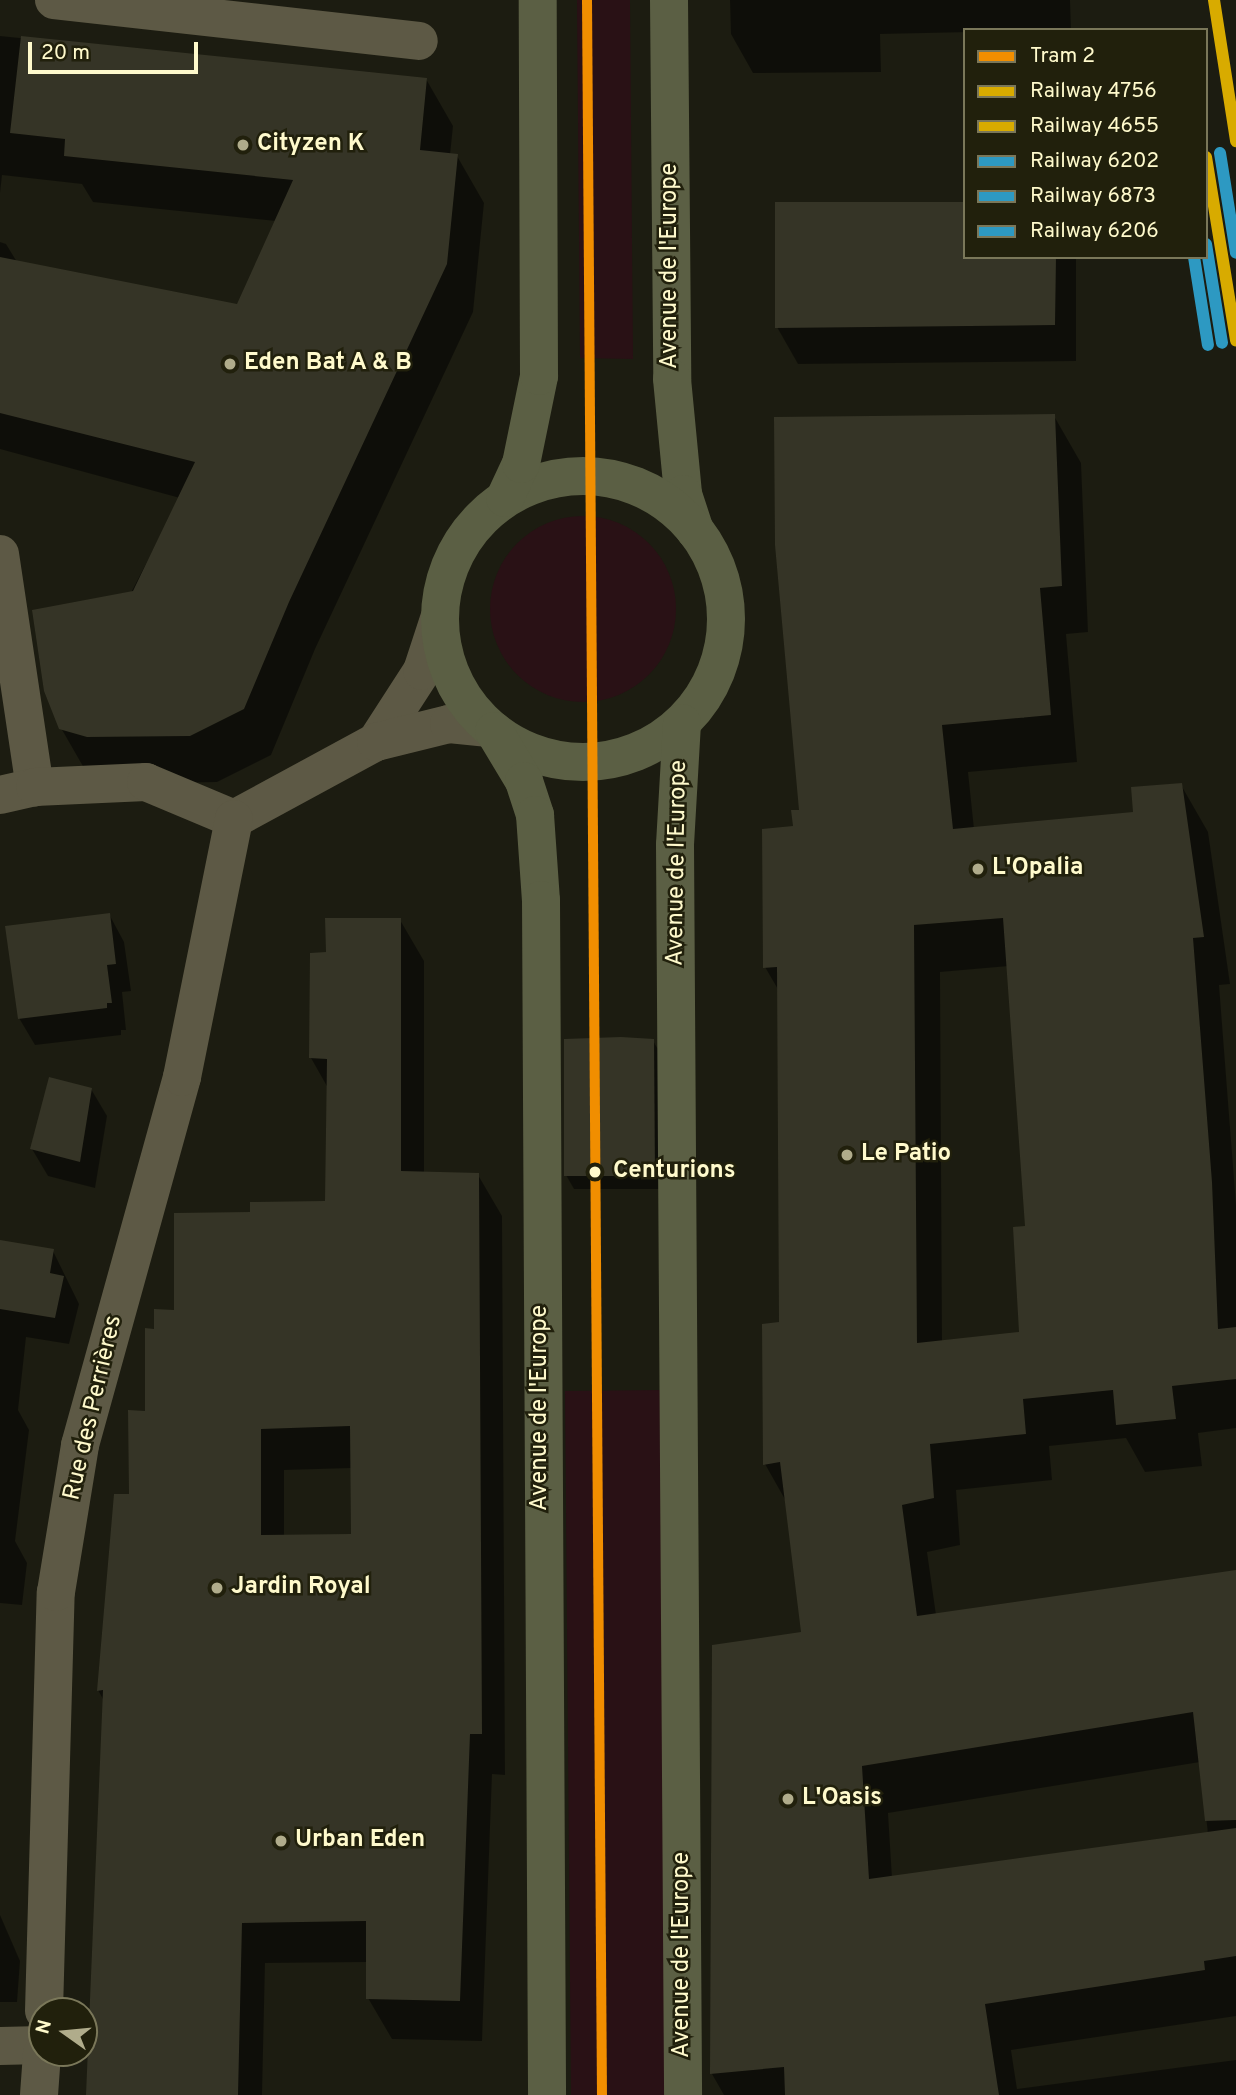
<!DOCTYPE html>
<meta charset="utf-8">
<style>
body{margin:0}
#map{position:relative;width:1236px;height:2095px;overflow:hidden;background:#1c1c11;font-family:Overpass,sans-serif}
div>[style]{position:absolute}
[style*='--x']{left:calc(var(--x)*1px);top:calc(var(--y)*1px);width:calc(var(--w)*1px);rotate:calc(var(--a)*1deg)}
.green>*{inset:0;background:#291115}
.round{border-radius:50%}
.shadow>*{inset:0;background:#0007}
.building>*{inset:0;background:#353426}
.minor>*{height:38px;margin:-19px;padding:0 19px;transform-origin:19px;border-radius:19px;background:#5d5945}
.primary>*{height:38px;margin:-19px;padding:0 19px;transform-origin:19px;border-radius:19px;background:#5b5f44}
.primary>.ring{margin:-19px;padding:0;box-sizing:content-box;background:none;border:38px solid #5b5f44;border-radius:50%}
.rail-1>*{height:12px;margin:-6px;padding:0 6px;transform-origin:6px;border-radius:6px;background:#d8ab00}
.rail-2>*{height:12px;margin:-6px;padding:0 6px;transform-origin:6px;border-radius:6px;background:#d8ab00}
.rail-3>*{height:12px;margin:-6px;padding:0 6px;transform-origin:6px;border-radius:6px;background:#2d99c2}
.rail-4>*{height:12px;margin:-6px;padding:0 6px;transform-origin:6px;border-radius:6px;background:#2d99c2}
.rail-5>*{height:12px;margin:-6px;padding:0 6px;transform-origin:6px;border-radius:6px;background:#2d99c2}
.tram-1>*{height:10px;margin:-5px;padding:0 5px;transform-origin:5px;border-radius:5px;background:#f18e00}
.dots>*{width:19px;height:19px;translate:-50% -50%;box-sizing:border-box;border:4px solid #21200c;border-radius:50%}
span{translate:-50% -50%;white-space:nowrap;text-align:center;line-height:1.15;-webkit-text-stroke:5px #21200c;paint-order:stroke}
.poi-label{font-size:24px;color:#fffacc;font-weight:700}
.left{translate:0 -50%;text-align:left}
.street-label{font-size:24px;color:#fffacc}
.stop-label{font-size:24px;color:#fffacc;font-weight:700}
.legend{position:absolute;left:963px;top:28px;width:245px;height:231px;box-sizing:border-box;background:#21200c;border:2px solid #7a7759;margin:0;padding:9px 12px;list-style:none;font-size:21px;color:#fffacc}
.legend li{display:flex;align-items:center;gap:14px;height:35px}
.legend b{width:35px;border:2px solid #7a7759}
.north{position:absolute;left:28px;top:1997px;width:70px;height:70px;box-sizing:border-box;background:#21200c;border:2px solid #7a7759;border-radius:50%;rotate:285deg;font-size:19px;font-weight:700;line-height:28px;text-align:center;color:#fffacc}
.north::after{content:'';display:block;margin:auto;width:24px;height:32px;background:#b0ac8b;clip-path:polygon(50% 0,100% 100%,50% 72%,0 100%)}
.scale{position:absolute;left:28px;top:42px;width:170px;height:32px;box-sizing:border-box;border:4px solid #fffacc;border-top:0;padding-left:9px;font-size:21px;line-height:24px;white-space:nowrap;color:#fffacc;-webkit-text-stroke:5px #21200c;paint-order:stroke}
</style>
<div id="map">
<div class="green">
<div style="clip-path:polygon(577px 0,630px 0,633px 359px,580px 358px)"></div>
<div class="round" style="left:490px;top:516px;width:186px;height:186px"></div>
<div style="clip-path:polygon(664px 1390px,667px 2095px,571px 2095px,565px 1391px)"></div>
</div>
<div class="shadow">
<div style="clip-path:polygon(730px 0,1070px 0,1071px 30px,880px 34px,881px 72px,753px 73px,731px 34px)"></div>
<div style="clip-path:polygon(0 36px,426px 79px,453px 126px,450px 155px,457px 156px,484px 203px,473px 312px,315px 649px,271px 755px,217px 782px,115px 784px,88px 775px,61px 728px,180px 498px,0 449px,0 242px,6px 244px,17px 262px,238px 306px,276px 221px,93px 202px,82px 184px,2px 175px,0 193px)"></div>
<div style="clip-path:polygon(965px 257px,1076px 257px,1076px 361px,798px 364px,777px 327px)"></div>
<div style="clip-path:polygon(evenodd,1054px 416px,1081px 463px,1088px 632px,1066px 634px,1077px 762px,968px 772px,974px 829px,1135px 813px,1181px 785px,1208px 832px,1230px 984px,1219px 985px,1236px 1205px,1236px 1428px,1198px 1433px,1202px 1466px,1145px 1472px,1126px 1438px,1049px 1446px,1052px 1480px,956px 1490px,960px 1545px,927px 1552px,936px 1615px,1236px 1572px,1236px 2016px,1011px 2050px,1017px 2089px,1236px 2060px,1236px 2095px,724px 2095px,712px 2074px,803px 1634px,787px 1503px,765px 1464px,781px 1324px,779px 991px,765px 967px,801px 811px,1054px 416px,1009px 966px,1027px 1228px,1021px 1334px,942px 1342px,940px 972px,1009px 966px,1054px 416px,1200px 1762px,1208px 1834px,892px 1878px,888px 1813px,1200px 1762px)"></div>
<div style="clip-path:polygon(109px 914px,124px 942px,131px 991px,122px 992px,126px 1030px,121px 1030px,121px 1035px,35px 1045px,19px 1018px)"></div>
<div style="clip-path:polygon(evenodd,400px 920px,424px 961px,424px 1173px,478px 1175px,502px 1216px,505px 1775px,492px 1774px,482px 2041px,392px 2039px,368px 1998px,368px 1962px,265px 1963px,262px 2095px,88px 2095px,104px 1701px,98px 1690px,147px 1413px,155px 1330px,176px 1312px,252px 1214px,327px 1203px,328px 1088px,311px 1058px,328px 954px,400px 920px,352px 1468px,353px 1536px,284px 1537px,284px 1470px,352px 1468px)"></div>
<div style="clip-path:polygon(653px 1041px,661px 1054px,662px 1189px,574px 1189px,566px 1175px)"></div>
<div style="clip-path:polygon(91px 1089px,107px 1116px,95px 1188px,48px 1176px,32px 1149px)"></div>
<div style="clip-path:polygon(0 1241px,53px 1251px,79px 1304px,69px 1344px,26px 1337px,18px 1410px,29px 1430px,15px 1541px,27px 1563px,22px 1605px,0 1603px)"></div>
<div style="clip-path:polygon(0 1915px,20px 1961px,17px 2002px,0 2002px)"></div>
</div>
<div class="building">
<div style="clip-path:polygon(21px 36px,427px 78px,420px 150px,458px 154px,447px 264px,289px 602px,244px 709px,190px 736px,87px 737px,59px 729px,44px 691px,32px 610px,133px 591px,195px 462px,0 413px,0 257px,237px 304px,293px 180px,64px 156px,65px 139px,10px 133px)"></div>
<div style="clip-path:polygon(775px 202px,965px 202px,965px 257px,1056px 257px,1055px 325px,775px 328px)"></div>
<div style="clip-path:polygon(evenodd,1055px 414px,1062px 586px,1040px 588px,1051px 715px,942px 725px,953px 829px,1133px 812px,1131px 787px,1182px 783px,1204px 937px,1193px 938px,1212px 1182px,1218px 1329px,1236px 1327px,1236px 1379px,1172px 1386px,1176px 1419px,1116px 1425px,1113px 1390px,1023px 1399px,1026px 1434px,930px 1444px,934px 1498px,902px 1505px,917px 1616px,1236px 1570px,1236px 1820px,1205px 1821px,1193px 1712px,862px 1766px,869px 1879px,1236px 1828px,1236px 1956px,1204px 1961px,1205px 1970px,985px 2004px,999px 2095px,785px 2095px,784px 2067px,710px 2074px,712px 1645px,801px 1632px,780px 1462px,763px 1465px,762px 1324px,779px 1322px,777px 967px,763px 968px,762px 829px,793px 826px,791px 810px,799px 810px,775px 545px,774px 417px,1055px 414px,1003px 918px,1025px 1226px,1013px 1227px,1019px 1332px,917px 1343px,914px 925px,1003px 918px)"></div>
<div style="clip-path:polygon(110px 913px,116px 964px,107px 965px,112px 1003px,107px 1003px,107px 1008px,18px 1019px,5px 926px)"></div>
<div style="clip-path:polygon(evenodd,325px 918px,401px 918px,401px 1171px,479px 1173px,482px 1734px,470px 1734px,460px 2001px,366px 1999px,366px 1921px,242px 1923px,238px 2095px,86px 2095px,103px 1690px,97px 1691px,114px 1494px,129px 1494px,128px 1410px,145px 1411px,145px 1328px,154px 1329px,154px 1309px,174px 1310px,174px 1213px,250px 1212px,250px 1202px,325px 1201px,327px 1059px,309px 1058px,310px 953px,326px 952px,325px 918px,350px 1426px,351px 1534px,261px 1535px,261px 1429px,350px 1426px)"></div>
<div style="clip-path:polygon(621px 1037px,654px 1039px,655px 1176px,564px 1176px,564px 1039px)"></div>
<div style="clip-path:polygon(49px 1077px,92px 1088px,80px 1162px,30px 1149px)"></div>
<div style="clip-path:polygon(0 1240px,54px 1249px,50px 1273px,64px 1276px,55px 1318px,0 1309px)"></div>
</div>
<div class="minor">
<div style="--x:54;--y:0;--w:367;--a:6.4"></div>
<div style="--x:0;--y:554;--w:236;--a:81.5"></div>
<div style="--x:376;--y:742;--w:85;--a:-57.1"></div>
<div style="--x:422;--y:671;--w:55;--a:-71.9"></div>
<div style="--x:0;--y:795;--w:36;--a:-13"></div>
<div style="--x:35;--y:787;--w:111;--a:-2.6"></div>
<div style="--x:146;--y:782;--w:95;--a:22.8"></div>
<div style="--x:234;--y:819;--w:162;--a:-28.5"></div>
<div style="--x:376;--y:742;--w:75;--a:-13.9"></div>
<div style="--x:449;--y:724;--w:40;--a:5.7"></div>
<div style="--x:44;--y:2011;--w:419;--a:-88.4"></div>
<div style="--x:56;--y:1592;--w:149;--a:-80.7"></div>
<div style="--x:80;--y:1445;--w:382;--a:-74.5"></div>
<div style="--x:182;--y:1077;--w:263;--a:-78.6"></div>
<div style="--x:0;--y:2046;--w:42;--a:-1.4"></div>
<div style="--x:39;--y:2095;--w:42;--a:-85.9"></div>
</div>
<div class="primary">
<div style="--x:669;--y:0;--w:379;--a:89.5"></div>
<div style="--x:672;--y:379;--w:116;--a:84.5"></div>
<div style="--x:683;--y:494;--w:38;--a:72"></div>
<div class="ring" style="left:440px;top:476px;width:248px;height:248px"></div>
<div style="--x:505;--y:498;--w:38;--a:-65"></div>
<div style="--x:521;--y:464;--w:90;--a:-78.4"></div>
<div style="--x:539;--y:376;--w:376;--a:-90.2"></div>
<div style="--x:682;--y:723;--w:122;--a:93.3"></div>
<div style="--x:675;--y:845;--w:1250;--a:89.63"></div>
<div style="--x:494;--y:731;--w:58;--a:59"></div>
<div style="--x:524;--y:781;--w:36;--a:72"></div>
<div style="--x:535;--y:815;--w:85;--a:86"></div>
<div style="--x:541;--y:900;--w:1195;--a:89.71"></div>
</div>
<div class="rail-1">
<div style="--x:1214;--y:0;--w:143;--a:81.1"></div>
</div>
<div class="rail-2">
<div style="--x:1206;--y:157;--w:186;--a:80.7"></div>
</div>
<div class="rail-3">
<div style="--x:1206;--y:244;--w:100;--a:80.8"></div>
</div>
<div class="rail-4">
<div style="--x:1220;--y:153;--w:101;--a:80.9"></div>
</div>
<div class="rail-5">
<div style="--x:1194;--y:257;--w:89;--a:81"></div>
</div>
<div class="tram-1">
<div style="--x:587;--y:0;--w:2095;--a:89.59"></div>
</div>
<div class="dots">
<div style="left:243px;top:145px;background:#b0ac8b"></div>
<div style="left:230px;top:364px;background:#b0ac8b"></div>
<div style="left:978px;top:869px;background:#b0ac8b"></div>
<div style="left:847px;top:1155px;background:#b0ac8b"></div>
<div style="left:595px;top:1172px;background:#fffacc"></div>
<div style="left:217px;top:1588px;background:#b0ac8b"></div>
<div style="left:788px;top:1799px;background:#b0ac8b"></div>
<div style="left:281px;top:1841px;background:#b0ac8b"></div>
</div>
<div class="poi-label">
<span class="left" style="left:257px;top:145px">Cityzen K</span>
<span class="left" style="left:244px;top:364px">Eden Bat A &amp; B</span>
<span class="left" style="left:992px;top:869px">L'Opalia</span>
<span class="left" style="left:861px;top:1155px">Le Patio</span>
<span class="left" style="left:231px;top:1588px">Jardin Royal</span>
<span class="left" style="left:802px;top:1799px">L'Oasis</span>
<span class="left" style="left:295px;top:1841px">Urban Eden</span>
</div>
<div class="street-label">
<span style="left:671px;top:266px;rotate:-90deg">Avenue de l'Europe</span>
<span style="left:678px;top:863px;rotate:-89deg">Avenue de l'Europe</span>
<span style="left:94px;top:1408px;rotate:-77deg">Rue des Perrières</span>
<span style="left:541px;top:1408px;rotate:-90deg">Avenue de l'Europe</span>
<span style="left:683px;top:1955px;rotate:-90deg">Avenue de l'Europe</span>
</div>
<div class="stop-label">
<span class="left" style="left:613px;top:1172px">Centurions</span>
</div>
<ul class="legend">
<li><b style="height:9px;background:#f18e00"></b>Tram 2</li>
<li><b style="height:9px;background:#d8ab00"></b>Railway 4756</li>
<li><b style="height:9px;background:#d8ab00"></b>Railway 4655</li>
<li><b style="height:9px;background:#2d99c2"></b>Railway 6202</li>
<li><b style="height:9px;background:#2d99c2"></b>Railway 6873</li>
<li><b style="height:9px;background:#2d99c2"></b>Railway 6206</li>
</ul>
<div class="north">N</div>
<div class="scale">20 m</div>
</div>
